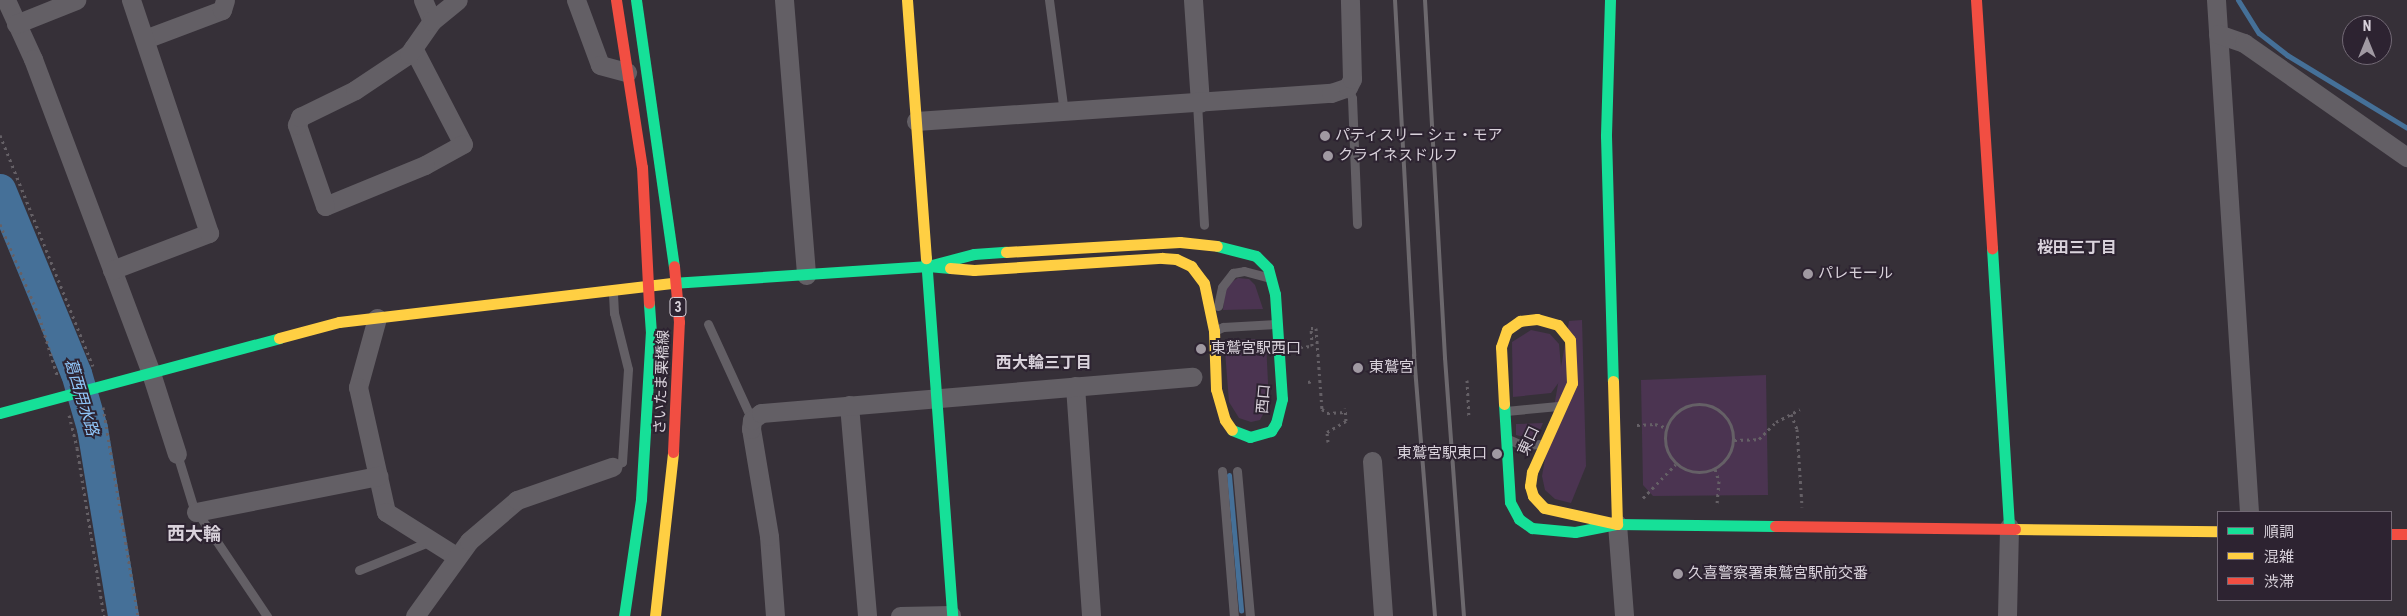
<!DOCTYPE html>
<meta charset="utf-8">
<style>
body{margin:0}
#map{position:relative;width:2407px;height:616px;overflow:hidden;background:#363038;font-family:"Roboto Condensed","Noto Sans JP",sans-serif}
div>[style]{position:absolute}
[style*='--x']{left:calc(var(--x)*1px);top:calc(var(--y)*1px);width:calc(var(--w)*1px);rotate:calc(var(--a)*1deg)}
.green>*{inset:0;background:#4b3451}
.stream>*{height:5px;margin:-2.5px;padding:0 2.5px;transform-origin:2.5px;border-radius:2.5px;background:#457098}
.river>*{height:31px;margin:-15.5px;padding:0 15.5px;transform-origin:15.5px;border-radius:15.5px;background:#457098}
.path>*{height:3px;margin-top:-1.5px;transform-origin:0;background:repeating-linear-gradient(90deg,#656066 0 2.5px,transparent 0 6.5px)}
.path>.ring{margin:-1.5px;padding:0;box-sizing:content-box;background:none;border:3px solid #656066;border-radius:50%}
.lane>*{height:9px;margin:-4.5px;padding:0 4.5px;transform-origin:4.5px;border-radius:4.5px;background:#635f65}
.street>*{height:19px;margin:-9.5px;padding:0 9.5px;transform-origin:9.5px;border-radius:9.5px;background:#635f65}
.fast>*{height:11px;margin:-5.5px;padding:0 5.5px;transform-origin:5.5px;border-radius:5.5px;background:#16e098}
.slow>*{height:11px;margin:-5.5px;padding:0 5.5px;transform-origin:5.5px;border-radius:5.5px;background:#ffcf43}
.jam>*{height:11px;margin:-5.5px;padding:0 5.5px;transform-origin:5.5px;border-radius:5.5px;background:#f24e42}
.rail>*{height:4px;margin:-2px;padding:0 2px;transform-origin:2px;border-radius:2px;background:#6c686d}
.dots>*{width:14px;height:14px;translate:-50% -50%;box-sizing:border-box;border:2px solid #2d2331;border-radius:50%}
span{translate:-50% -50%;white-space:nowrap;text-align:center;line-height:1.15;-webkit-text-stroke:4px #2d2331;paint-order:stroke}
.shield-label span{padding:1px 4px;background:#2d2331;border:1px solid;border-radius:4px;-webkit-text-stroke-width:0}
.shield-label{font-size:14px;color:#d9d2db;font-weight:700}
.poi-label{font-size:15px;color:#d9d2db}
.left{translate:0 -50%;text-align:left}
.right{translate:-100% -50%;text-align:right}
.street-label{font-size:15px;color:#d9d2db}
.neighbourhood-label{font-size:16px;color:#d9d2db;font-weight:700}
.water-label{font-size:16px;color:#90c6f9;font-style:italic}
.quarter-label{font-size:18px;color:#d9d2db;font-weight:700}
.legend{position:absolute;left:2217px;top:511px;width:175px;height:90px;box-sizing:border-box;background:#2d2331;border:1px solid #726975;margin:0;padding:6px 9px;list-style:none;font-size:15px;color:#d9d2db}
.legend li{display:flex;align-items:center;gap:10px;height:25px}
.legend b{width:25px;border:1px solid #726975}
.north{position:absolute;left:2342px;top:15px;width:50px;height:50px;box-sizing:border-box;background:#2d2331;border:1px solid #726975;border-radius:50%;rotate:0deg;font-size:14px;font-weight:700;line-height:20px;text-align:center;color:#d9d2db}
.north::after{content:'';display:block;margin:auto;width:18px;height:22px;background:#a099a2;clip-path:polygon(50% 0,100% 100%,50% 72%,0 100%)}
</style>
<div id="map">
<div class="green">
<div style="clip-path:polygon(1238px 278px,1249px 279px,1255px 285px,1263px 309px,1223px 310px,1225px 291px,1230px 283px)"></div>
<div style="clip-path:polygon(1582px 320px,1586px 466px,1571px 503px,1555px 499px,1545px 490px,1542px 476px,1569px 321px)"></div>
<div style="clip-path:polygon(1531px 330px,1550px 334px,1559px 344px,1562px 378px,1551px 393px,1513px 397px,1512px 342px)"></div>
<div style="clip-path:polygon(1262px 339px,1266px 342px,1269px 403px,1260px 420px,1251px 422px,1239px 418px,1229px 402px,1225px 351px,1232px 340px)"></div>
<div style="clip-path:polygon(1766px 375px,1768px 495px,1653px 496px,1643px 485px,1641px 380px)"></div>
<div style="clip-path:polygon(1543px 423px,1537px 437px,1532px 439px,1516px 435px,1516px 424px)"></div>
</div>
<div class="stream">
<div style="--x:2238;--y:0;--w:39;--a:58"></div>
<div style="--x:2259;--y:33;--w:36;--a:38"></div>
<div style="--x:2287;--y:55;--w:140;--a:31.3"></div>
<div style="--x:1229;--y:475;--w:136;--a:84.9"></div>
</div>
<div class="river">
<div style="--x:0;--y:189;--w:199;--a:67.6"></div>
<div style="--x:76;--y:373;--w:57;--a:73.8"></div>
<div style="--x:92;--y:428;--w:191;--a:80.6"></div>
</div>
<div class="path">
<div style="--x:0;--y:135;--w:249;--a:68.1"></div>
<div style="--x:0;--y:224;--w:100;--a:67"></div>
<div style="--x:39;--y:316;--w:62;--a:73"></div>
<div style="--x:1300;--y:347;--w:12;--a:-5"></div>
<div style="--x:1312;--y:346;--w:18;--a:-93"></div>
<div style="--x:1311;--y:328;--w:5;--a:0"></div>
<div style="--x:1316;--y:328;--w:81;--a:85.8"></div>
<div style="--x:1322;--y:409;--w:6;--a:39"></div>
<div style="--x:1327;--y:413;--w:19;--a:-3"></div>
<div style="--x:1467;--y:380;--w:36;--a:87"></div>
<div style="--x:1308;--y:382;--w:5;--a:-11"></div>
<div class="ring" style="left:1665px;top:404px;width:65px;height:65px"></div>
<div style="--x:103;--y:407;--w:212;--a:80.5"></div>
<div style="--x:1791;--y:414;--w:16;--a:68"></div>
<div style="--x:1797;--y:429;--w:78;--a:86.3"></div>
<div style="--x:69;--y:415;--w:34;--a:76"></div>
<div style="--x:77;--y:448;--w:170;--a:80.9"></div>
<div style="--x:1637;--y:425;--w:18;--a:-3"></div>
<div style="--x:1655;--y:424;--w:13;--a:18"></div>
<div style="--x:1734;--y:440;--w:25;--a:-2"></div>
<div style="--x:1759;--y:439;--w:24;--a:-45"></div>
<div style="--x:1776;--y:422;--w:27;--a:-28"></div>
<div style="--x:1328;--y:442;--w:10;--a:-96"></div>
<div style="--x:1327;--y:432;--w:22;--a:-30"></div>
<div style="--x:1346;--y:421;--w:13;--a:-94"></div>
<div style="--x:1715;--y:469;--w:13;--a:72"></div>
<div style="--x:1719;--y:481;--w:22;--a:95"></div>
<div style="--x:1643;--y:498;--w:47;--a:-45.9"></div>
</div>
<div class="lane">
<div style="--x:1049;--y:0;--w:113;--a:82.4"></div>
<div style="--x:1348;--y:87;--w:12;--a:70"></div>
<div style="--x:1352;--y:98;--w:126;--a:87.7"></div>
<div style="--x:1197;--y:103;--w:122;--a:86.7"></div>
<div style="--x:1218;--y:306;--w:19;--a:-78"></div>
<div style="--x:1222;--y:287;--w:18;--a:-52"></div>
<div style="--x:1233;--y:273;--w:11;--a:-10"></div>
<div style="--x:1244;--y:271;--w:23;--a:15"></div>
<div style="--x:708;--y:324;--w:106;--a:65.4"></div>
<div style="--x:1216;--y:330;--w:8;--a:-23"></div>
<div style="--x:1223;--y:327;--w:52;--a:-3.3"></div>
<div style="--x:1506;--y:411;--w:52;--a:-5.5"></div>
<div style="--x:1510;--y:440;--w:13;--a:23"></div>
<div style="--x:1522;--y:445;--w:19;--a:-3"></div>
<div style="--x:177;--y:454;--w:54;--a:72.9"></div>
<div style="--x:193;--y:506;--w:133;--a:56.1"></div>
<div style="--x:612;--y:467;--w:11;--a:-27"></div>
<div style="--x:622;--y:462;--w:93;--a:-86.3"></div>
<div style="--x:628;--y:369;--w:58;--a:-104"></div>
<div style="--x:614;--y:313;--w:22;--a:-93"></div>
<div style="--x:1222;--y:471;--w:145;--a:85.3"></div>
<div style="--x:1237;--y:471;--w:146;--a:84.9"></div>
<div style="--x:359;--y:570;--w:78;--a:-21.9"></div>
</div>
<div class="street">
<div style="--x:6;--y:0;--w:65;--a:65.4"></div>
<div style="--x:33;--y:59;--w:332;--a:69.4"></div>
<div style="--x:150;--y:370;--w:88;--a:72.2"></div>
<div style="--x:423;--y:0;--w:23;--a:67"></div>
<div style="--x:576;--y:0;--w:69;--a:69.7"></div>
<div style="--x:600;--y:65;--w:28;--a:15"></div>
<div style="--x:784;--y:0;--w:276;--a:85.4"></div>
<div style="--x:1193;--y:0;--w:103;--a:86.1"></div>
<div style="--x:2216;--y:0;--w:513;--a:86.31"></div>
<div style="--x:16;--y:24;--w:65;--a:-21.8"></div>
<div style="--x:2218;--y:34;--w:28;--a:19"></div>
<div style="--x:2244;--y:43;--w:199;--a:35"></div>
<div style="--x:145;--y:39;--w:82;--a:-20.6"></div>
<div style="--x:222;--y:10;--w:10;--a:-73"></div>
<div style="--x:413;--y:48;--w:108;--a:62.5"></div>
<div style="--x:463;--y:144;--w:43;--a:151.1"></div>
<div style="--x:425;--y:165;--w:108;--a:157.7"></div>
<div style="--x:325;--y:206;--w:86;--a:-109.1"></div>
<div style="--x:297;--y:125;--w:9;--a:-69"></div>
<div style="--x:300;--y:117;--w:61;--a:-26.1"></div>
<div style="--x:355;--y:90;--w:65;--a:-33.7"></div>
<div style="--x:409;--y:54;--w:40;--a:-55.1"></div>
<div style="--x:432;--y:21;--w:33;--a:-39"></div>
<div style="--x:916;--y:121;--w:416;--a:-3.9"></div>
<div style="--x:1331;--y:93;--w:18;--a:-19"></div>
<div style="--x:1348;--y:87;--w:9;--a:-63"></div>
<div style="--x:1352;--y:79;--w:79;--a:-91.5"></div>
<div style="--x:112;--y:270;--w:104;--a:-20.9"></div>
<div style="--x:209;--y:233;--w:246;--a:-108.5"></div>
<div style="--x:377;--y:318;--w:72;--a:105.4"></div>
<div style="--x:358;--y:387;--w:128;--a:77.4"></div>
<div style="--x:386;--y:512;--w:83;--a:32.2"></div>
<div style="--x:1075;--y:386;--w:231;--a:86"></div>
<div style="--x:849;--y:405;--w:212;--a:85.1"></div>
<div style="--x:1372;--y:461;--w:155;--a:85.9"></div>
<div style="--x:196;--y:512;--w:186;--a:-11.2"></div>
<div style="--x:1617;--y:524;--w:92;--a:85.6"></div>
<div style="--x:415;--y:616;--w:92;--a:-54.2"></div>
<div style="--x:469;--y:541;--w:63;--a:-40.5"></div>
<div style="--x:517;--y:500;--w:101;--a:-19.2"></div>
<div style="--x:775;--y:616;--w:80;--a:-94.3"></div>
<div style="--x:769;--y:536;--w:109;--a:-99.5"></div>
<div style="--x:751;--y:429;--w:9;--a:-84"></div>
<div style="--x:752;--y:420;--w:11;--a:-38"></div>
<div style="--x:761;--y:413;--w:433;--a:-4.8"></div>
<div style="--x:900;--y:616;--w:51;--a:-1.1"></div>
<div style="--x:2007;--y:616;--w:89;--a:-88.7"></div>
</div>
<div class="fast">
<div style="--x:636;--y:0;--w:269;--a:81.9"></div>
<div style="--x:1610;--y:0;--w:136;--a:91.7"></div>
<div style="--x:1606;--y:136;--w:245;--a:88.4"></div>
<div style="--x:1217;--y:246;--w:40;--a:14.4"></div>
<div style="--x:1256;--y:256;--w:17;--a:45"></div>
<div style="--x:1268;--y:268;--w:27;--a:75"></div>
<div style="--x:1275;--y:294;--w:105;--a:86.2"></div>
<div style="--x:1282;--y:399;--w:25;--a:104"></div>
<div style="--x:1276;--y:423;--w:9;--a:122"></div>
<div style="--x:1271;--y:431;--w:22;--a:164"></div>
<div style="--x:1250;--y:437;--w:19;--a:-159"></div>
<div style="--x:1992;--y:248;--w:280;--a:86.5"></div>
<div style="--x:926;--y:258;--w:359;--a:85.8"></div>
<div style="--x:928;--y:266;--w:48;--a:-14.6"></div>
<div style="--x:974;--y:254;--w:32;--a:-4"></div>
<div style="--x:672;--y:283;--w:257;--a:-3.8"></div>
<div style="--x:928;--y:266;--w:22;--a:5"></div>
<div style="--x:1504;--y:404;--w:98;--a:86.5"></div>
<div style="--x:1510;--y:502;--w:19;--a:62"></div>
<div style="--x:1519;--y:519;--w:16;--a:35"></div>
<div style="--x:1532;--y:528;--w:43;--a:5.3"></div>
<div style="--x:1575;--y:532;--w:43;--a:-10.8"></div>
<div style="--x:1617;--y:524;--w:158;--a:0.7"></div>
<div style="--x:0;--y:413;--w:289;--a:-15"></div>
<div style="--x:624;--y:616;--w:118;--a:-81.7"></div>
<div style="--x:641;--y:499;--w:166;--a:-86.6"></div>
<div style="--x:651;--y:333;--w:30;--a:-94"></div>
</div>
<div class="slow">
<div style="--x:907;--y:0;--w:259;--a:85.8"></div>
<div style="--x:1006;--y:252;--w:174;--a:-3.3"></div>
<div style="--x:1180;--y:242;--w:37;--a:6"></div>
<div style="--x:950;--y:268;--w:24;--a:5"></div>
<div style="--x:974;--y:270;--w:188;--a:-3.7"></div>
<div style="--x:1162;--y:258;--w:14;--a:4"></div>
<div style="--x:1176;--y:259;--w:17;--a:25"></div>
<div style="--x:1191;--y:266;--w:21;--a:53"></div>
<div style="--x:1204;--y:283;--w:49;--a:78.2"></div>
<div style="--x:1214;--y:331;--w:58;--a:88"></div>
<div style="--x:1216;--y:389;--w:32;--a:74"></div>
<div style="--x:1225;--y:420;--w:12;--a:55"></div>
<div style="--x:279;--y:338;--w:62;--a:-14.9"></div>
<div style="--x:339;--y:322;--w:335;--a:-6.7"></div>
<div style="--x:1613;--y:381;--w:143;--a:88.4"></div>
<div style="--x:1504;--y:404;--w:57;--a:-93"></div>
<div style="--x:1501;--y:347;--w:18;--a:-71"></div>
<div style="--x:1507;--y:330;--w:16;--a:-35"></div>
<div style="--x:1520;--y:321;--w:17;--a:-7"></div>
<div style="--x:1537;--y:319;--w:22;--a:16"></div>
<div style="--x:1558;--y:325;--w:19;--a:51"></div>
<div style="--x:1570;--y:340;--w:43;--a:87.3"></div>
<div style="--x:1572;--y:383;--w:98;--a:114.2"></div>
<div style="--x:1532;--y:472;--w:14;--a:98"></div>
<div style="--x:1530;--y:486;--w:10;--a:73"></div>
<div style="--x:1533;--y:496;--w:16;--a:47"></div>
<div style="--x:1544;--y:508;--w:75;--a:12.4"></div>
<div style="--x:2015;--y:529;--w:203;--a:0.6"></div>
<div style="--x:655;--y:616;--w:165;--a:-83.7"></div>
</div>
<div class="jam">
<div style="--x:616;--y:0;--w:169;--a:81.2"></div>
<div style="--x:642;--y:167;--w:136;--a:87.1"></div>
<div style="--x:1976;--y:0;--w:249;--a:86.3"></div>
<div style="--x:673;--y:452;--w:130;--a:-87.4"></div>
<div style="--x:679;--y:322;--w:56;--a:-95.1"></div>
<div style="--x:1775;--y:526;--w:240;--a:0.7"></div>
<div style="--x:2391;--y:534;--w:16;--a:0"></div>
</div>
<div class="rail">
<div style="--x:1395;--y:0;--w:356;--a:86.9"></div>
<div style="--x:1414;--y:355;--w:262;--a:85.4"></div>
<div style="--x:1425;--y:0;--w:359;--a:86.8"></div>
<div style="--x:1445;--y:358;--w:259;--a:85.8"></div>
</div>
<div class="dots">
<div style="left:1325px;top:136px;background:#a099a2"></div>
<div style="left:1328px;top:156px;background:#a099a2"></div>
<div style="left:1808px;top:274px;background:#a099a2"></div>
<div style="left:1201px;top:349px;background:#a099a2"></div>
<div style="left:1358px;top:368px;background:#a099a2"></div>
<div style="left:1497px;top:454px;background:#a099a2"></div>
<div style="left:1678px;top:574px;background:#a099a2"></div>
</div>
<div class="shield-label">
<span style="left:678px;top:307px">3</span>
</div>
<div class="poi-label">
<span class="left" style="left:1335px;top:136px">パティスリー シェ・モア</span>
<span class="left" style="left:1338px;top:156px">クライネスドルフ</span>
<span class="left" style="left:1818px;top:274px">パレモール</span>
<span class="left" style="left:1211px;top:349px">東鷲宮駅西口</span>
<span class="left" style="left:1369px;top:368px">東鷲宮</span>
<span class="right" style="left:1487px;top:454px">東鷲宮駅東口</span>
<span class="left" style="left:1688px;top:574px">久喜警察署東鷲宮駅前交番</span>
</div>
<div class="street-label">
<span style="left:662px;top:382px;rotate:-88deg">さいたま栗橋線</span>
<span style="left:1264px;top:399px;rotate:-85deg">西口</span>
<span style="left:1529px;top:441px;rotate:-65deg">東口</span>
</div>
<div class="neighbourhood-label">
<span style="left:2077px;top:248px">桜田三丁目</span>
<span style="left:1044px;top:363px">西大輪三丁目</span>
</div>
<div class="water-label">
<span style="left:81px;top:397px;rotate:73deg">葛西用水路</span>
</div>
<div class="quarter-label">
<span style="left:194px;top:534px">西大輪</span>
</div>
<ul class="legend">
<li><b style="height:6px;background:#16e098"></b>順調</li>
<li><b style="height:6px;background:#ffcf43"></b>混雑</li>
<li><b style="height:6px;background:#f24e42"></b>渋滞</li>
</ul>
<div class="north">N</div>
</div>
